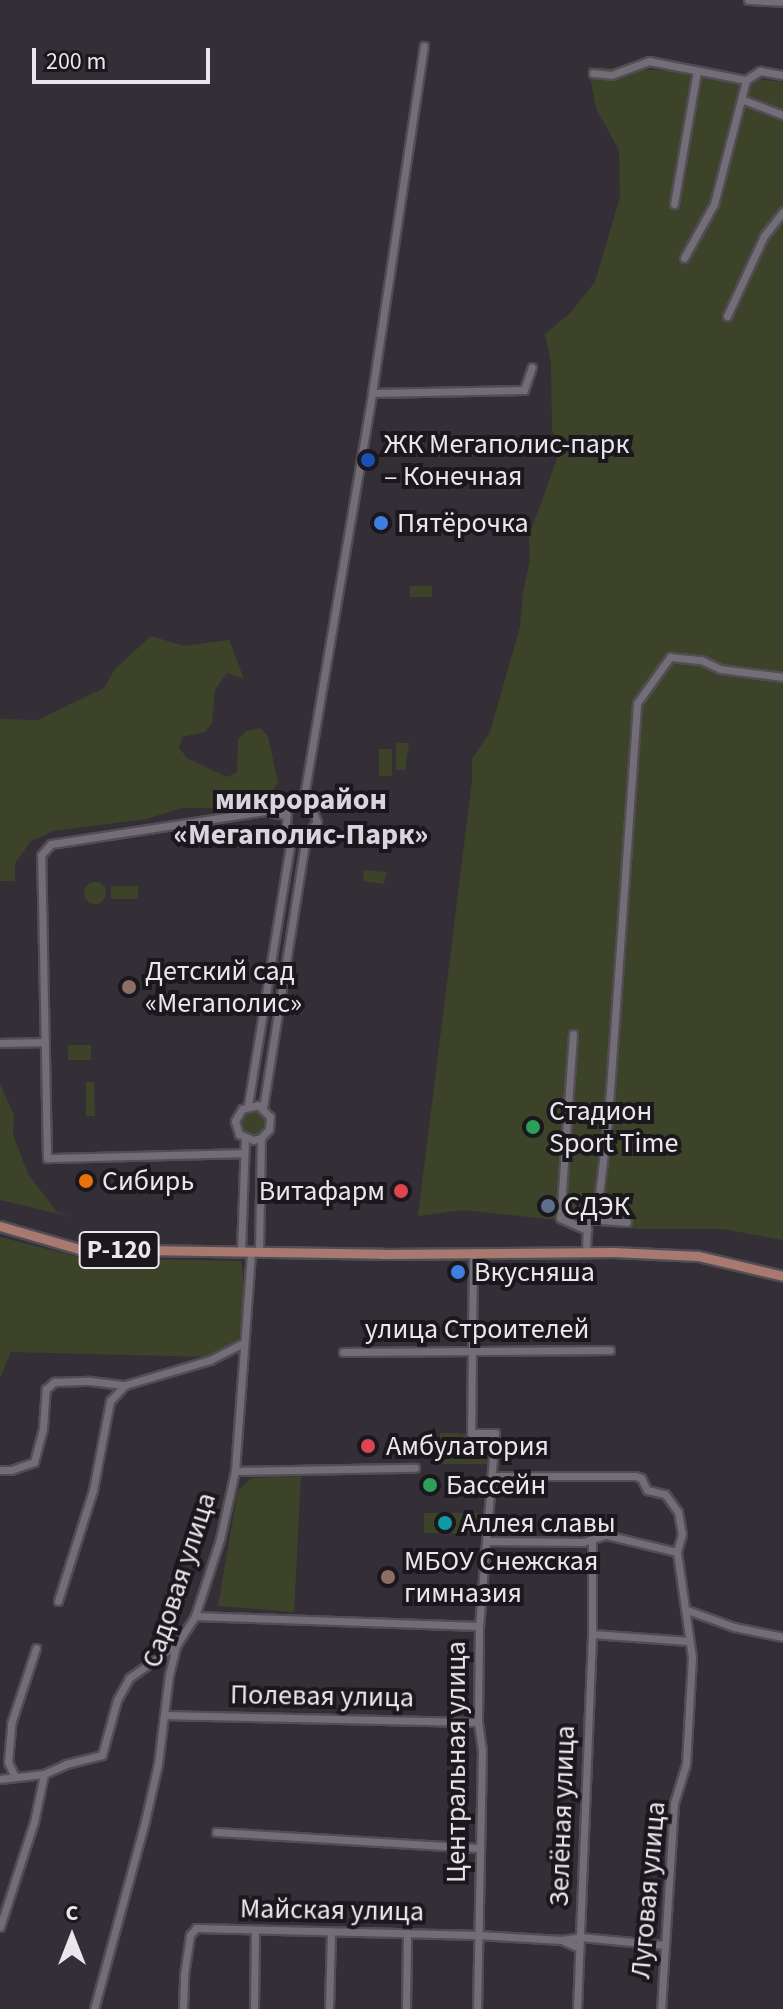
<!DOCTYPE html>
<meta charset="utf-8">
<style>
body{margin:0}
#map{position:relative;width:783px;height:2009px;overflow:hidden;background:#342f37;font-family:"Source Sans 3",sans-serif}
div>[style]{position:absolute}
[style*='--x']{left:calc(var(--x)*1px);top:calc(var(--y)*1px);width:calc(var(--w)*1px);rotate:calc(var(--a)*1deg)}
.green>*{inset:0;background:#3d4328}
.round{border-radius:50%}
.roads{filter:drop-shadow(2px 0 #514d54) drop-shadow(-2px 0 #514d54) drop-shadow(0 2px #514d54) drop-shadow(0 -2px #514d54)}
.minor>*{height:7px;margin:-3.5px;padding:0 3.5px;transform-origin:3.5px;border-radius:3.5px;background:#736d77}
.major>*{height:9px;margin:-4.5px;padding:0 4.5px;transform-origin:4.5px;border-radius:4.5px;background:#a97970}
.dots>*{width:22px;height:22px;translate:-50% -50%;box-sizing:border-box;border:4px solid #1a181c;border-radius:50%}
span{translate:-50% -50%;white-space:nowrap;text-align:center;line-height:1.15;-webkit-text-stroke:8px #1a181c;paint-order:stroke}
.shield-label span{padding:2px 6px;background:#1a181c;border:2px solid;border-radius:6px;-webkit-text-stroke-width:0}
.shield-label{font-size:26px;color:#e9e6ec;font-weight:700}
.poi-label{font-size:28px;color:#e9e6ec}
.left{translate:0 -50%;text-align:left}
.right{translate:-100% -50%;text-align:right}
.street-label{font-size:28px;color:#e9e6ec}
.neighbourhood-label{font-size:30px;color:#dad4df;font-weight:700}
.north{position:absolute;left:32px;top:1897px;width:80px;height:80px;-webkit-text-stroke:6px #1a181c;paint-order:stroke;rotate:0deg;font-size:22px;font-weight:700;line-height:32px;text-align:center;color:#e9e6ec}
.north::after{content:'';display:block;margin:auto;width:28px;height:36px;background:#e9e6ec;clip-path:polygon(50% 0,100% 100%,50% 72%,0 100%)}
.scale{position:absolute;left:32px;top:48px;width:178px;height:36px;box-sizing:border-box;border:4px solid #e9e6ec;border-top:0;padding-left:10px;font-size:24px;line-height:28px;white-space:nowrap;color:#e9e6ec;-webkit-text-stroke:6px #1a181c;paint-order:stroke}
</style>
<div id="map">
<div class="green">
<div style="clip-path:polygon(588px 67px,697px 72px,783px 82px,783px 1240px,723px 1229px,639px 1229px,463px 1210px,418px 1216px,472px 781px,472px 759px,490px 732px,520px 627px,523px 592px,530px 560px,529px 536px,559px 453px,552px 429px,551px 363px,545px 334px,570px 313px,595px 282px,620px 197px,619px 150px,596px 108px)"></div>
<div style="clip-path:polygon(410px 586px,432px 586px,432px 597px,410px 597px)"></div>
<div style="clip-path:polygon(151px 636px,184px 646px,229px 640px,244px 679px,227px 673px,215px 690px,212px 723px,205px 732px,182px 737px,179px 748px,187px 758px,227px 777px,237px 772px,238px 739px,247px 731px,260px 728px,268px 736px,278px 783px,272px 792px,236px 797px,223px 808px,182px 808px,146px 819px,53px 831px,31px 841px,15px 863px,15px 881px,0 881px,0 719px,38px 720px,104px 688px,115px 669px)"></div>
<div style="clip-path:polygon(396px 743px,409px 743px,405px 770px,396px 770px)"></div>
<div style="clip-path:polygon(379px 749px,392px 749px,392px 776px,379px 776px)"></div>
<div style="clip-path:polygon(364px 870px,386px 872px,384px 884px,363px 881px)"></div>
<div class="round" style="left:84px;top:882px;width:22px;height:22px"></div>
<div style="clip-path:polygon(111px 886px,138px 886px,138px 899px,111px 899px)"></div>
<div style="clip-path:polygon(68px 1045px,91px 1045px,91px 1060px,68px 1060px)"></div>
<div style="clip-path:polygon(86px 1082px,94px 1082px,95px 1116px,86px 1116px)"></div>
<div style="clip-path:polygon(0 1084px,14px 1115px,13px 1135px,28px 1174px,57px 1212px,77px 1218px,0 1200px)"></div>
<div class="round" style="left:240px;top:1109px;width:26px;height:26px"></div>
<div style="clip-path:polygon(0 1237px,83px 1258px,241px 1261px,244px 1285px,243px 1325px,238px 1339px,208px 1357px,11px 1352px,0 1378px)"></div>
<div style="clip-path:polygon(440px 1433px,481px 1434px,488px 1446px,487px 1464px,440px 1464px)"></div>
<div style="clip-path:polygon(301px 1476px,294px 1612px,218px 1606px,238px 1490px,252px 1478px)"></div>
<div style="clip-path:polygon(424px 1513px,481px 1513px,481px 1533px,424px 1533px)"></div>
</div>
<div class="roads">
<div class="minor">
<div style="--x:748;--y:0;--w:35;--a:3"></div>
<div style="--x:593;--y:73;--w:18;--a:6"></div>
<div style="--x:611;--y:75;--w:40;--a:-20.2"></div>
<div style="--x:649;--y:61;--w:99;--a:11.1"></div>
<div style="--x:741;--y:99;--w:45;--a:20.9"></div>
<div style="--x:674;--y:204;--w:135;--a:-80.2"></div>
<div style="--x:684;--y:258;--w:62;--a:-60.9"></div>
<div style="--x:714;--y:204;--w:128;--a:-75.5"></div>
<div style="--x:746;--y:80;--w:17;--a:-33"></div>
<div style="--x:760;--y:71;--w:23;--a:10"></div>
<div style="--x:727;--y:316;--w:88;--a:-65.2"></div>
<div style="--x:764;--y:236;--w:31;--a:-52"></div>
<div style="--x:372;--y:393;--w:152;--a:-1.1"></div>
<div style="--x:524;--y:390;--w:24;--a:-71"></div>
<div style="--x:303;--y:802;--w:415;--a:-80.4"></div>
<div style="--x:372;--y:393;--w:351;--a:-81.5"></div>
<div style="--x:573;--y:1034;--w:184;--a:94"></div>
<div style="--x:560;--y:1218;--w:30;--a:24"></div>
<div style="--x:0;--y:1043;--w:45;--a:-1.3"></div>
<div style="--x:248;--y:1105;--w:276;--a:-80.8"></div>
<div style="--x:263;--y:1108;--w:276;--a:-81"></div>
<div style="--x:306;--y:835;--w:17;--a:-50"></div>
<div style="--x:317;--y:822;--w:17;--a:-111"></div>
<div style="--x:311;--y:806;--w:14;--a:-168"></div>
<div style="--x:297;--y:803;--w:12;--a:145"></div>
<div style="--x:287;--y:810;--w:15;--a:94"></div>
<div style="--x:286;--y:825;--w:10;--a:53"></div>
<div style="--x:292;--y:833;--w:14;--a:8"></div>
<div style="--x:244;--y:1153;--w:197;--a:178.5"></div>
<div style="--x:47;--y:1158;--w:303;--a:-91.1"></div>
<div style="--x:41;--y:855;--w:15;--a:-48"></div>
<div style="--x:51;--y:844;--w:216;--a:-8.8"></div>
<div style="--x:264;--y:811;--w:21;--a:11"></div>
<div style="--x:596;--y:1220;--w:102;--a:-83.2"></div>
<div style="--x:608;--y:1119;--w:417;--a:-86"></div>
<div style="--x:637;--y:703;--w:57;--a:-54.3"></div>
<div style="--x:670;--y:657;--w:31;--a:6"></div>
<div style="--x:701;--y:660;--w:21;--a:25"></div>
<div style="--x:720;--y:669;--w:64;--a:7.2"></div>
<div style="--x:586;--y:1251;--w:32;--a:-88"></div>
<div style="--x:587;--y:1219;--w:40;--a:4.3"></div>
<div style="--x:241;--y:1252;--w:114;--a:-88"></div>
<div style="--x:259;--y:1252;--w:114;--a:-89"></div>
<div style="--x:261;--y:1138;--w:12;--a:-48"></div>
<div style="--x:269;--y:1129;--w:12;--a:-85"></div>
<div style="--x:270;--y:1117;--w:17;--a:-135"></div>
<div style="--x:258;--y:1105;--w:16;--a:166"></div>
<div style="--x:242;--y:1109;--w:14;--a:120"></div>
<div style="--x:235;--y:1121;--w:14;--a:73"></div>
<div style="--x:239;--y:1134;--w:15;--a:23"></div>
<div style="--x:253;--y:1140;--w:8;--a:-14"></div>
<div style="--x:473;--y:1252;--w:181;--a:90.6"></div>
<div style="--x:471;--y:1433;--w:24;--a:0"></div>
<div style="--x:495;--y:1433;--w:194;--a:94.7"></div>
<div style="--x:479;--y:1626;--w:96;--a:90.6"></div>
<div style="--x:478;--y:1722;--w:28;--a:82"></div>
<div style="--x:482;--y:1750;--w:259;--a:91.1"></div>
<div style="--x:343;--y:1352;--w:267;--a:-0.4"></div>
<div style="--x:0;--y:1470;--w:11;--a:0"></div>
<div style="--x:11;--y:1470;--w:24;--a:-19"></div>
<div style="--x:34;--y:1462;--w:35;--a:-75"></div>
<div style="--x:43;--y:1428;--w:39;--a:-86"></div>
<div style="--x:46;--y:1389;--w:11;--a:-41"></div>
<div style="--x:54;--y:1382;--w:36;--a:-2"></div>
<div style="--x:90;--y:1381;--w:35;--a:7"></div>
<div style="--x:235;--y:1471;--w:180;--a:-1"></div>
<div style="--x:494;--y:1476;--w:141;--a:0"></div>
<div style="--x:635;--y:1476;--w:6;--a:18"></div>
<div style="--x:641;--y:1478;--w:13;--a:63"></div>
<div style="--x:647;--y:1490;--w:18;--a:13"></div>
<div style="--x:665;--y:1494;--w:22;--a:54"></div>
<div style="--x:678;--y:1512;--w:22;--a:80"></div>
<div style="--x:682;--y:1534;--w:19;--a:106"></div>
<div style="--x:677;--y:1552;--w:106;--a:81.9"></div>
<div style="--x:692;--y:1657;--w:107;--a:93.2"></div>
<div style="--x:686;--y:1764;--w:41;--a:107.1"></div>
<div style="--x:674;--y:1803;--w:206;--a:93.6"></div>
<div style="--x:487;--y:1541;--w:96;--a:0.6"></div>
<div style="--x:583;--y:1542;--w:24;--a:-17"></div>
<div style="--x:606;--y:1535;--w:73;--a:13.5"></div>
<div style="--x:58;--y:1601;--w:116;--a:-72.5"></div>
<div style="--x:93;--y:1490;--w:91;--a:-79.2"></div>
<div style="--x:110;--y:1401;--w:22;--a:-47"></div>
<div style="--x:125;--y:1385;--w:89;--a:-16.4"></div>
<div style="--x:210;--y:1360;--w:37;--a:-27"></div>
<div style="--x:687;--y:1610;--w:50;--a:19.9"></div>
<div style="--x:734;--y:1627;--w:50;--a:11.5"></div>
<div style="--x:195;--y:1616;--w:284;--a:2"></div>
<div style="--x:592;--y:1634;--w:97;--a:4.1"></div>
<div style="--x:165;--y:1715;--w:313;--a:1.3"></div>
<div style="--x:14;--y:1775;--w:14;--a:-115"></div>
<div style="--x:8;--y:1762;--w:38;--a:-85"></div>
<div style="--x:11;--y:1724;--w:80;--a:-71.8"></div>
<div style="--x:0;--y:1779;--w:44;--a:-6.5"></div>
<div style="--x:44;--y:1774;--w:24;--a:-24"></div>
<div style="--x:66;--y:1764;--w:37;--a:-14"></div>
<div style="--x:102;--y:1755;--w:57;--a:-74.7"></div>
<div style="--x:117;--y:1700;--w:25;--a:-61"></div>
<div style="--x:129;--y:1678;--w:59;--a:-35.3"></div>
<div style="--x:216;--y:1832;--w:263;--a:3.5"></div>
<div style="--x:0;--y:1927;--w:110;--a:-72.1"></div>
<div style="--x:34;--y:1822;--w:49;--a:-78.2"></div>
<div style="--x:562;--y:1940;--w:18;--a:-9"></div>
<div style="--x:580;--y:1937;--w:84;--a:5.4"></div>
<div style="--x:94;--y:2009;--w:195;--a:-74.8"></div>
<div style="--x:145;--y:1821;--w:58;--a:-77.2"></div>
<div style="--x:158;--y:1764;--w:90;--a:-83"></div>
<div style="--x:169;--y:1675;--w:32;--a:-76"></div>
<div style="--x:177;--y:1644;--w:33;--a:-57"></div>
<div style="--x:195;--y:1616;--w:81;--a:-72"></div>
<div style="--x:220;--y:1539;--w:70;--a:-77.6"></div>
<div style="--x:235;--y:1471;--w:220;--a:-85.8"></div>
<div style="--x:183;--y:2009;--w:34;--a:-88"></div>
<div style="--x:184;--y:1975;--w:40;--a:-81.5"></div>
<div style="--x:190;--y:1935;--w:9;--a:-49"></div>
<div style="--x:196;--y:1928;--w:282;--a:1.4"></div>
<div style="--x:478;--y:1935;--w:84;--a:3.4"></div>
<div style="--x:562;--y:1940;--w:19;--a:25"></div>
<div style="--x:254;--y:2009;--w:78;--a:-89.3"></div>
<div style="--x:329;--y:2009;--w:77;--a:-88.5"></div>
<div style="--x:406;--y:2009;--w:75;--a:-89.2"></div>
<div style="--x:577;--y:2009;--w:375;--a:-87.7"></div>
<div style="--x:592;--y:1634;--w:93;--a:-90"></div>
</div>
<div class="major">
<div style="--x:0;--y:1226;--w:82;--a:16.2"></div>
<div style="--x:79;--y:1249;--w:304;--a:0.9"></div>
<div style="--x:383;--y:1254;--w:230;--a:-0.5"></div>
<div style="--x:613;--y:1252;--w:85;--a:2.7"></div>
<div style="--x:698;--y:1256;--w:87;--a:13.2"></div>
</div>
</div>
<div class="dots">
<div style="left:368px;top:460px;background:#1a4fb4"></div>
<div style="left:381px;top:523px;background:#3f7fe0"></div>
<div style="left:129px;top:987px;background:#8d6e63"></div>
<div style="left:533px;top:1127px;background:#2e9e5b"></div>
<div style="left:86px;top:1181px;background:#e8710a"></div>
<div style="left:401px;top:1191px;background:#e0444e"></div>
<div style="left:548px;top:1206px;background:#5c6f8a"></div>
<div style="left:458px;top:1272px;background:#3f7fe0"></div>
<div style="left:368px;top:1446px;background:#e0444e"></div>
<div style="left:430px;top:1485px;background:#2e9e5b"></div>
<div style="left:445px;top:1523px;background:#0f9aa8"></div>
<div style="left:388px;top:1577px;background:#8d6e63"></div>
</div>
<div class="shield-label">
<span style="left:119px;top:1250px">Р-120</span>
</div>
<div class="poi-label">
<span class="left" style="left:384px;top:460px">ЖК Мегаполис-парк<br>– Конечная</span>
<span class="left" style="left:397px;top:523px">Пятёрочка</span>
<span class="left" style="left:145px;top:987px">Детский сад<br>«Мегаполис»</span>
<span class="left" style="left:549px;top:1127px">Стадион<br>Sport Time</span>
<span class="left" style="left:102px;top:1181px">Сибирь</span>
<span class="right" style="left:385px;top:1191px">Витафарм</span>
<span class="left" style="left:564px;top:1206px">СДЭК</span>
<span class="left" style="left:474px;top:1272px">Вкусняша</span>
<span class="left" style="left:386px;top:1446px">Амбулатория</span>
<span class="left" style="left:446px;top:1485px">Бассейн</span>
<span class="left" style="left:461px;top:1523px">Аллея славы</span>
<span class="left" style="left:404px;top:1577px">МБОУ Снежская<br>гимназия</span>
</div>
<div class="street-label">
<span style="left:477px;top:1329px">улица Строителей</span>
<span style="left:179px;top:1580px;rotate:-72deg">Садовая улица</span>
<span style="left:322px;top:1696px;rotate:1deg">Полевая улица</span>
<span style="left:456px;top:1762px;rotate:-90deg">Центральная улица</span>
<span style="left:562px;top:1816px;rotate:-88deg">Зелёная улица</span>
<span style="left:648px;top:1890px;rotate:-85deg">Луговая улица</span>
<span style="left:332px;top:1910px;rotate:1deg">Майская улица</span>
</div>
<div class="neighbourhood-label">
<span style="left:301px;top:817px">микрорайон<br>«Мегаполис-Парк»</span>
</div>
<div class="north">С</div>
<div class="scale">200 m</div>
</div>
